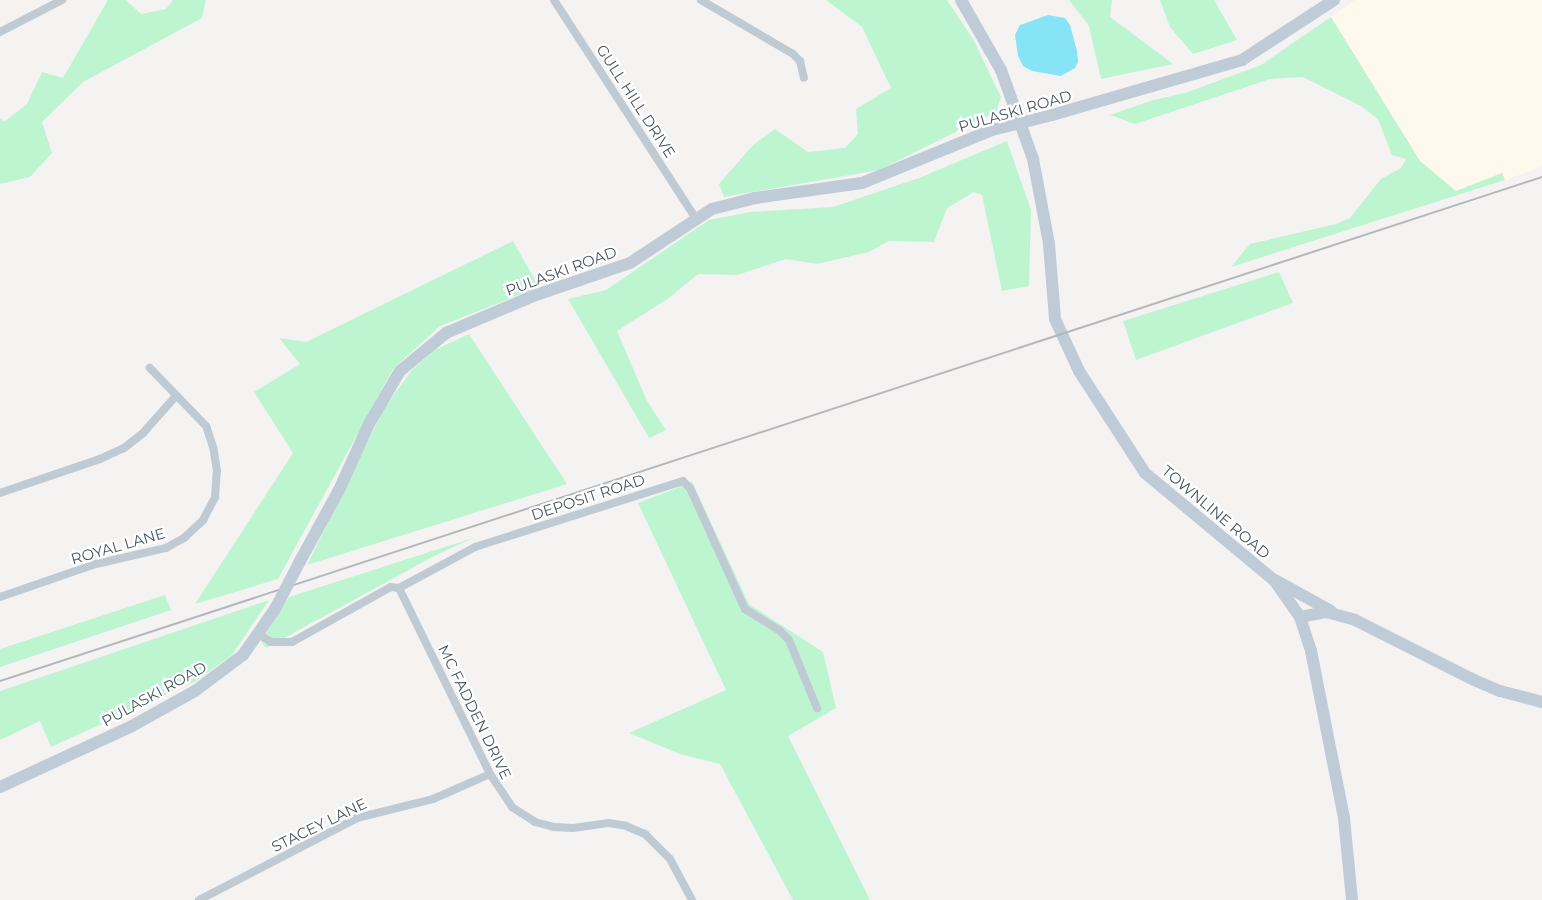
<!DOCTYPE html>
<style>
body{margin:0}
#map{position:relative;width:1542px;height:900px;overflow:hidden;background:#f5f2f2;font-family:Montserrat,sans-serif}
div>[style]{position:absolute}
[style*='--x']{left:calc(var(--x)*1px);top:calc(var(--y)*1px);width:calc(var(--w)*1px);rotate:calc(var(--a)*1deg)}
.commercial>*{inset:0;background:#fef8ed}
.green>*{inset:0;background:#bef5d1}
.water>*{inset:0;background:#87e4f6}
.street>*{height:8px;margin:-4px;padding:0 4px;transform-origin:4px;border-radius:4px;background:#bfcad3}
.secondary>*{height:12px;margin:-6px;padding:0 6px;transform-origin:6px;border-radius:6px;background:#bfccd7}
.rail>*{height:2px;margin:-1px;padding:0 1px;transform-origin:1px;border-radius:1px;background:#b4b8bd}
.secondary-bridge>*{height:12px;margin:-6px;padding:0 6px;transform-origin:6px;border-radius:6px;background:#bfccd7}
span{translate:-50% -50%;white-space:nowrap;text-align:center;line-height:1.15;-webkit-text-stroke:4.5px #fff;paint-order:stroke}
.street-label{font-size:15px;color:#485762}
</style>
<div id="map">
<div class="commercial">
<div style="clip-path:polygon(1355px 0,1542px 0,1542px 167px,1505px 180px,1502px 173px,1456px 191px,1420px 161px,1331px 17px)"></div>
</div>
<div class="green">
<div style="clip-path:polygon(108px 0,126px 0,141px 14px,166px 9px,173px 0,206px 0,202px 18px,83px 82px,42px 122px,52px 153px,30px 177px,0 184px,0 118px,4px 122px,27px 104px,42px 72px,63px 78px)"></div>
<div style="clip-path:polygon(826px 0,947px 0,973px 39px,1001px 97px,996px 112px,879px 170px,724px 197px,719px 184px,753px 145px,775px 129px,808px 152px,845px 148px,858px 134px,856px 109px,891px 88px,862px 27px)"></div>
<div style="clip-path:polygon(1069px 0,1112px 0,1110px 17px,1173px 64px,1101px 79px,1089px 26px)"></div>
<div style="clip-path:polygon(1160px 0,1214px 0,1237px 40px,1193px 54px,1170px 27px)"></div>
<div style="clip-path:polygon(1331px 17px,1420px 161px,1456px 191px,1502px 173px,1505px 180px,1231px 267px,1250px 244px,1336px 224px,1350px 218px,1381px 179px,1401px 168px,1406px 159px,1392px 155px,1378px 119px,1361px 106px,1303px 77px,1270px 79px,1135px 124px,1110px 115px,1150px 101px,1188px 92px,1261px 65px)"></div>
<div style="clip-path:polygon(1007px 141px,1031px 210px,1029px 286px,1002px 291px,982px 195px,974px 192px,947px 208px,934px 242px,889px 241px,869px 252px,817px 264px,786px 259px,737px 275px,698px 274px,669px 298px,617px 331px,647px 401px,666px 430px,649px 438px,568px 299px,606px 290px,709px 220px,750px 212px,833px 207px,919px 178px)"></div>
<div style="clip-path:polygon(513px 241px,539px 287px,440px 326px,393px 369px,278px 579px,195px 604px,293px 453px,254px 392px,300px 364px,279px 338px,306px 342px)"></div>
<div style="clip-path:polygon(1279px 272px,1293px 303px,1136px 360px,1123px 321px)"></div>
<div style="clip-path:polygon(469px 334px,567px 484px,307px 565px,385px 407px,412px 370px,435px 350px)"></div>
<div style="clip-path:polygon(692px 482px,749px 604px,823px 652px,836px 708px,788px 736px,870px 900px,793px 900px,720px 764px,680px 754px,629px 733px,726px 690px,638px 503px)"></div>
<div style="clip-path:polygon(473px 538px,434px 556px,266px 648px,261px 641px,289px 597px)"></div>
<div style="clip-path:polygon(165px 595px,171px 610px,0 667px,0 649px)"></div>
<div style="clip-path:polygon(269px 600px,232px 655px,196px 681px,51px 747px,40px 721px,0 740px,0 691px)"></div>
</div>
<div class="water">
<div style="clip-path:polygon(1048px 15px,1065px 18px,1070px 25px,1077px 51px,1078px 62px,1075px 68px,1061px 76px,1032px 71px,1023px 66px,1018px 56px,1015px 35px,1020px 25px)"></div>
</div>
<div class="street">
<div style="--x:554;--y:0;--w:259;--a:57"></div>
<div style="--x:701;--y:0;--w:107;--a:30.4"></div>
<div style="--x:793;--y:54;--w:10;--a:45"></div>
<div style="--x:800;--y:61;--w:17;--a:77"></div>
<div style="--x:0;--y:32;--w:70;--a:-27.3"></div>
<div style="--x:0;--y:493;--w:106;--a:-18.8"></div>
<div style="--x:100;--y:459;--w:26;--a:-25"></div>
<div style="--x:124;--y:448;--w:24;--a:-38"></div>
<div style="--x:143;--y:433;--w:50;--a:-48.3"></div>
<div style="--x:399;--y:588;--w:207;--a:63.9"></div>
<div style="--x:490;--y:774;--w:40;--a:56"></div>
<div style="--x:512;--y:807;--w:27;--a:33"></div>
<div style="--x:535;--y:822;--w:20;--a:15"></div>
<div style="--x:554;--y:827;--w:19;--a:3"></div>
<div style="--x:573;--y:828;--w:35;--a:-8"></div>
<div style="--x:608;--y:823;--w:18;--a:9"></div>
<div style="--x:626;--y:826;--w:21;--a:23"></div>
<div style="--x:645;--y:834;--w:35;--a:45"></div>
<div style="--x:670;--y:859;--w:47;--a:61.8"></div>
<div style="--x:0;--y:597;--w:102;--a:-19"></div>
<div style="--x:96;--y:564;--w:72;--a:-12.9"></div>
<div style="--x:166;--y:548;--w:21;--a:-29"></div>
<div style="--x:184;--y:538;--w:26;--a:-43"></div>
<div style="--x:203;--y:520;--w:26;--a:-62"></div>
<div style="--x:215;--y:497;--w:26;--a:-86"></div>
<div style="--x:217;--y:471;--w:24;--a:-99"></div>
<div style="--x:213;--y:447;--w:22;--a:-108"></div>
<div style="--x:206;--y:426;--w:81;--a:-134"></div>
<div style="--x:259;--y:634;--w:14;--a:34"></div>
<div style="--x:271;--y:642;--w:21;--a:0"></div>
<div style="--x:292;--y:642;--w:113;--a:-29.1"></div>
<div style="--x:391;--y:587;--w:8;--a:7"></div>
<div style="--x:399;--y:588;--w:86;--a:-28.3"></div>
<div style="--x:475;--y:547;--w:218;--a:-17.6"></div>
<div style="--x:683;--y:481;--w:10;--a:45"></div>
<div style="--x:690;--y:488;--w:133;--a:65.6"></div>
<div style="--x:745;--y:609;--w:40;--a:32"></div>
<div style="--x:779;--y:630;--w:14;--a:45"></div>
<div style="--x:789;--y:640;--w:74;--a:67.6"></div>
<div style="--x:199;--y:900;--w:178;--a:-27.4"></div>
<div style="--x:357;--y:818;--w:78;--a:-14"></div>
<div style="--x:433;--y:799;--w:62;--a:-23.7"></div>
</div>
<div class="secondary">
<div style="--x:961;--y:0;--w:81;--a:60.3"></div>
<div style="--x:1001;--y:70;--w:95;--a:70.2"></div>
<div style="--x:1033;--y:159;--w:86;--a:79.3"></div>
<div style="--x:1049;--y:244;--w:75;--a:85.4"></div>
<div style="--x:1055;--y:319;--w:57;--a:65.2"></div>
<div style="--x:1079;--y:371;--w:121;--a:57.1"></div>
<div style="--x:1145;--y:473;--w:168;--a:39.7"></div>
<div style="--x:1274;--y:580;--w:45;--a:54.9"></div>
<div style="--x:1300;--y:617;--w:36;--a:72"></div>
<div style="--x:1311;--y:651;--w:170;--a:78.8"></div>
<div style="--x:1344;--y:818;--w:82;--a:84.4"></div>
<div style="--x:299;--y:563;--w:83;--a:-61.3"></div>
<div style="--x:339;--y:490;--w:72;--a:-65.6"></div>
<div style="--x:369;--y:424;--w:61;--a:-59.7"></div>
<div style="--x:400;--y:371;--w:60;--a:-39.6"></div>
<div style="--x:446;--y:333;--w:95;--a:-23"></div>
<div style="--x:533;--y:296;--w:102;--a:-18.8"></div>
<div style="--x:630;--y:263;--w:98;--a:-33.4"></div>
<div style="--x:712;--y:209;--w:44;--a:-14.3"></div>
<div style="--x:755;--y:198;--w:108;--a:-8"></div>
<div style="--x:862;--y:183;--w:140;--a:-22.2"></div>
<div style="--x:992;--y:130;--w:62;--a:-14"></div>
<div style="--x:1052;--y:115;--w:198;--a:-16.1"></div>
<div style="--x:1242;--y:60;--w:110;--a:-33.1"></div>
<div style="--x:1275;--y:580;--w:64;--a:29"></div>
<div style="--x:1300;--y:617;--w:26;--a:-11"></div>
<div style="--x:1326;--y:612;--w:30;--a:15"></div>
<div style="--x:1355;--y:620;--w:133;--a:26.8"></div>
<div style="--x:1474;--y:680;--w:28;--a:23"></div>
<div style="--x:1500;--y:691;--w:43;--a:14.7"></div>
<div style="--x:0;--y:787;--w:145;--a:-24.8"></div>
<div style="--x:132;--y:726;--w:72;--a:-29.1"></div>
<div style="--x:195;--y:691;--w:60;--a:-36.9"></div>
<div style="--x:243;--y:655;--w:56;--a:-55.2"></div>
</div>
<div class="rail">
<div style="--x:0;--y:681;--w:1622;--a:-18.1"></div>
</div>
<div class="secondary-bridge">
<div style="--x:275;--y:609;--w:52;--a:-62.4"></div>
</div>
<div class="street-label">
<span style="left:636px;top:101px;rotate:57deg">GULL HILL DRIVE</span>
<span style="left:1015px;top:111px;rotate:-16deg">PULASKI ROAD</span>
<span style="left:561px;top:271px;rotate:-20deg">PULASKI ROAD</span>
<span style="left:588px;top:497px;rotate:-18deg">DEPOSIT ROAD</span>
<span style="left:1216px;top:512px;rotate:40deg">TOWNLINE ROAD</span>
<span style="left:118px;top:546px;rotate:-16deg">ROYAL LANE</span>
<span style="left:154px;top:694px;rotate:-29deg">PULASKI ROAD</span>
<span style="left:475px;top:712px;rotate:64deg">MC FADDEN DRIVE</span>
<span style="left:319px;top:825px;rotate:-26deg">STACEY LANE</span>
</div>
</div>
